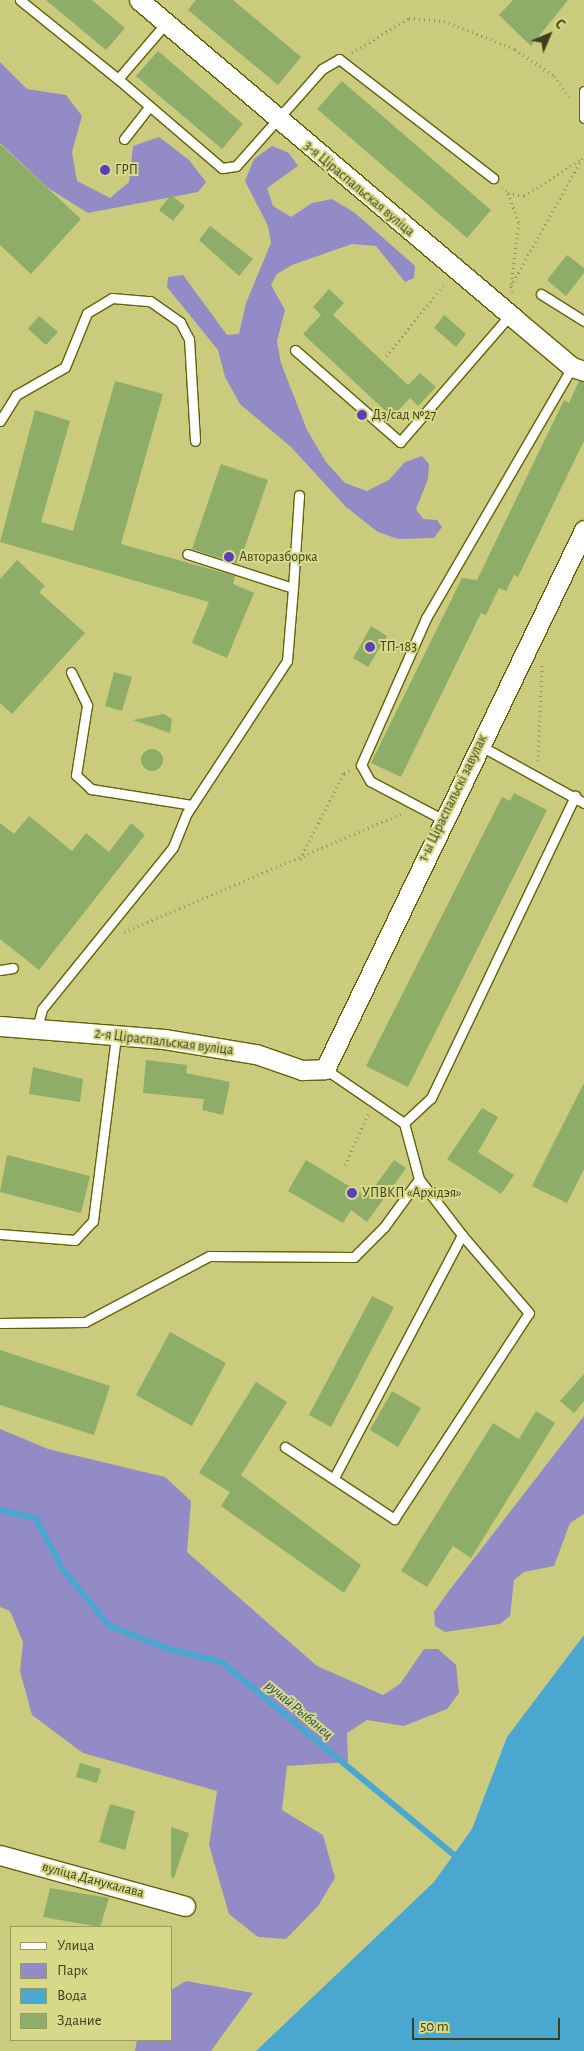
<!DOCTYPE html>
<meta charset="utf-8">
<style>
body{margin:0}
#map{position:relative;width:584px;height:2051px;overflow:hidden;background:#cacb7d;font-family:"Alegreya Sans",sans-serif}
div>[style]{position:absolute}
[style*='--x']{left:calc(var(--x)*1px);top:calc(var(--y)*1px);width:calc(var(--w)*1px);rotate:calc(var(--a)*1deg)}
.green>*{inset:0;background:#928bc5}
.water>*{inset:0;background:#4aa8d0}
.stream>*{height:5.5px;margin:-2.75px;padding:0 2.75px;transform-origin:2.75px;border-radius:2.75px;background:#4aa8d0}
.building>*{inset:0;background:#8dad68}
.round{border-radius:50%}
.path>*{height:3px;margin-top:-1.5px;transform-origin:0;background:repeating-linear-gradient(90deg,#939457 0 1px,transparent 0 5px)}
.roads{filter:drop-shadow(1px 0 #636209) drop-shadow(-1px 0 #636209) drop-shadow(0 1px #636209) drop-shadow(0 -1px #636209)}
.service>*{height:9px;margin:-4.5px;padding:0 4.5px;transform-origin:4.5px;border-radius:4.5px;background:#fff}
.minor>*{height:19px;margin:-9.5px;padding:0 9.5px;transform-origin:9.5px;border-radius:9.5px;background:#fff}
.dots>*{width:14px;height:14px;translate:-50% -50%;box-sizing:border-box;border:2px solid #d7d989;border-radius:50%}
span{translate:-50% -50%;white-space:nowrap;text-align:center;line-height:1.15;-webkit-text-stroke:4px #d7d989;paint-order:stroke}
.poi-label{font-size:14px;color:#3e3e1d}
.left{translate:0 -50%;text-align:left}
.street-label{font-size:14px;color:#3e3e1d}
.water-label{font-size:15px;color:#244d5e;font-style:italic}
.legend{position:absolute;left:10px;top:1926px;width:162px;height:115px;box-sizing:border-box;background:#d7d989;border:1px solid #9a9b5e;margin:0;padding:6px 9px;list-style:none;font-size:15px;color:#3e3e1d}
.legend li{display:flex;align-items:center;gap:10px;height:25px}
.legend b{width:25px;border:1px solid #9a9b5e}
.north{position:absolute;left:524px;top:10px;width:50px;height:50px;-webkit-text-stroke:4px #d7d989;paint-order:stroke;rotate:45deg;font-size:14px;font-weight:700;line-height:20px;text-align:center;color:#3e3e1d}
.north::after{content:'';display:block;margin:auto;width:18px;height:22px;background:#3e3e1d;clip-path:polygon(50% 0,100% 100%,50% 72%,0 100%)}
.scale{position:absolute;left:412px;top:2018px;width:148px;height:22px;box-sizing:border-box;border:2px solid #3e3e1d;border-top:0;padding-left:6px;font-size:15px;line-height:18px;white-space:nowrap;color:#3e3e1d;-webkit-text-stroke:4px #d7d989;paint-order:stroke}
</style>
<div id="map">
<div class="green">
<div style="clip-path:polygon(0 62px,27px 89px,66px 95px,82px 116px,72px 152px,77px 181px,110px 198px,129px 182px,133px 146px,159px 137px,189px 160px,206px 182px,198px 192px,88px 213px,48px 188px,0 143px)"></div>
<div style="clip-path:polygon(272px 146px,289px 153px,298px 166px,267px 188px,273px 206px,291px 217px,312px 203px,332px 199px,355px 213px,415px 266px,414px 278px,405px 282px,376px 246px,352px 244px,292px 265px,277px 274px,271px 285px,285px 310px,277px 341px,281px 363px,307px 430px,326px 462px,345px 483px,367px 491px,389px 480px,405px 462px,422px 456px,429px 464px,428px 479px,416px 509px,423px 519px,437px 520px,442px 527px,434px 538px,398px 539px,378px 532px,346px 507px,291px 447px,240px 404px,225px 377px,218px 350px,167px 287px,168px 277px,183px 275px,227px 335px,239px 334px,246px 303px,271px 243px,268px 226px,245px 181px,254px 159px)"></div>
<div style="clip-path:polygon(584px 1416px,584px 1514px,570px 1523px,554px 1566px,524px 1572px,514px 1580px,510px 1616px,500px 1624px,445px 1632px,435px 1626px,434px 1612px,445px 1596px)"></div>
<div style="clip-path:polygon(0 1429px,48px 1449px,165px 1477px,191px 1501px,187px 1552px,317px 1666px,383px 1695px,400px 1684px,424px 1649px,438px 1649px,456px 1665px,459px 1693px,447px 1709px,404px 1726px,367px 1720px,347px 1733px,348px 1762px,287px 1766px,282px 1810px,323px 1835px,335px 1878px,318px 1906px,286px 1939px,258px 1937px,229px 1914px,209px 1845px,217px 1791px,83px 1753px,32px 1715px,20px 1671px,23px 1642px,10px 1611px,0 1607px)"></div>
<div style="clip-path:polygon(186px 1981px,253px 1993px,211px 2051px,135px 2051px,137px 2040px,171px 2040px,171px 1990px)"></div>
</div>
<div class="water">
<div style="clip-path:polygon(584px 1635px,584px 2051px,256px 2051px,434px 1882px,472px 1829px,507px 1737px)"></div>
</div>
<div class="stream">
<div style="--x:0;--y:1510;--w:37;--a:13"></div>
<div style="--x:36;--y:1518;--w:58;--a:62.1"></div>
<div style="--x:63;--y:1569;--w:74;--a:50.5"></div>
<div style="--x:110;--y:1626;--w:66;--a:21.2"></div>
<div style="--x:172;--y:1650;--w:51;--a:13.5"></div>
<div style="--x:222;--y:1662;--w:307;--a:39.7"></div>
</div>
<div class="building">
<div style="clip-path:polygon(46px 0,92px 0,125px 28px,106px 50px)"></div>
<div style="clip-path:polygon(196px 0,233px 0,301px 57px,278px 85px,188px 10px)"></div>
<div style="clip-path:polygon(513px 0,568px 0,531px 46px,499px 15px)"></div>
<div style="clip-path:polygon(158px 51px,243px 124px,222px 149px,136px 76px)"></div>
<div style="clip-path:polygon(342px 81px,491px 210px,467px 238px,317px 109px)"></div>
<div style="clip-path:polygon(0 144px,81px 219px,31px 274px,0 245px)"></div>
<div style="clip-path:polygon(171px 195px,185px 206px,173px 221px,159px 210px)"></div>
<div style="clip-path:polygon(210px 226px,253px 259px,239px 276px,199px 240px)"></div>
<div style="clip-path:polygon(567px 255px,584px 268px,584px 273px,566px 296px,547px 280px)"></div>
<div style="clip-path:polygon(329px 289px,344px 303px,333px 315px,408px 385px,420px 373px,436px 387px,418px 406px,410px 398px,392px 417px,303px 334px,321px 315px,313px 307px)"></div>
<div style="clip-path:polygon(444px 315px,466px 334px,456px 347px,434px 328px)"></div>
<div style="clip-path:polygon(39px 316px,58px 332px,46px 345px,28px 329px)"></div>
<div style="clip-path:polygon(115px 381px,163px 394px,121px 544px,235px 576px,233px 584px,254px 593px,227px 658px,192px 643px,209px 602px,0 542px,35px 410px,70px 421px,41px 522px,73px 531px)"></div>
<div style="clip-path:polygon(579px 381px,584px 382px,584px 441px,518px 577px,514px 575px,506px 591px,499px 588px,486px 615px,481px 613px,401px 777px,371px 763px,462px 578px,477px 580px,564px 400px,569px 403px)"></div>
<div style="clip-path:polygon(221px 464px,268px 480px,239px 564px,192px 549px)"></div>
<div style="clip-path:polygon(17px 560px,45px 586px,39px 592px,85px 633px,12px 714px,0 703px,0 579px)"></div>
<div style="clip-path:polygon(371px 626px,387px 636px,368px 667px,353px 658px)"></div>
<div style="clip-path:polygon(114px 672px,132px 677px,122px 711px,105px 706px)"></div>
<div style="clip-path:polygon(164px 714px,172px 719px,170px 733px,133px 720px)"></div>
<div class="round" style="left:141px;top:749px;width:22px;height:22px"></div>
<div style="clip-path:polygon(514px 793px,547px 810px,408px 1087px,366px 1066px,502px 797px,510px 801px)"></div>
<div style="clip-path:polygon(29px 816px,72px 851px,86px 833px,109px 852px,131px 823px,145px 835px,39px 970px,0 939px,0 823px,14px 834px)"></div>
<div style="clip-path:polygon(146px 1060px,187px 1065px,186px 1073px,230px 1082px,223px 1115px,202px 1110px,204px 1099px,143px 1093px)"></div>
<div style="clip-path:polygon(33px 1067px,83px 1079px,80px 1102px,29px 1094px)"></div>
<div style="clip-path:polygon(584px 1083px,584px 1169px,567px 1203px,532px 1186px)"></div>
<div style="clip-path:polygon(482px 1108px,498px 1117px,478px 1152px,514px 1175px,501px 1194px,447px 1159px)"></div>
<div style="clip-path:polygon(7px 1155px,90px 1176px,81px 1213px,0 1192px)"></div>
<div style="clip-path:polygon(306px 1160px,367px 1197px,394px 1160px,406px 1168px,367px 1222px,351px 1210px,343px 1223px,288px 1191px)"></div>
<div style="clip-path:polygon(372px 1296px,394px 1307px,331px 1427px,309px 1415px)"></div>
<div style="clip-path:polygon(170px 1332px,226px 1363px,192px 1426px,136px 1395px)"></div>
<div style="clip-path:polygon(0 1350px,110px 1386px,94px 1435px,0 1405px)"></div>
<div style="clip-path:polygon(584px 1374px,584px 1401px,574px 1413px,560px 1401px)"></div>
<div style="clip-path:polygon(256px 1382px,287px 1402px,241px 1475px,361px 1565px,344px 1593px,221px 1506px,230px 1492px,199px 1473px)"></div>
<div style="clip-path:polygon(392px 1391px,421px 1408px,398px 1447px,370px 1430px)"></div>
<div style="clip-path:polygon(536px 1411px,555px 1423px,471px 1558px,453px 1546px,427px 1587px,401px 1571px,493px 1423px,519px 1439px)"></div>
<div style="clip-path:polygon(80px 1763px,101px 1769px,97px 1783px,76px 1777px)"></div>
<div style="clip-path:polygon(110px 1804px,135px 1811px,125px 1850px,99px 1842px)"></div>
<div style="clip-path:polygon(171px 1827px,189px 1833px,174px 1878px,171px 1877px)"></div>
<div style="clip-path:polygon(50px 1888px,109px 1898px,100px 1927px,43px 1917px)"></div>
</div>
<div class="path">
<div style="--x:352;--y:53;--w:67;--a:-31.6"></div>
<div style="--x:409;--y:18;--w:35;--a:5"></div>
<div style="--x:444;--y:21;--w:76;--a:21.5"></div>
<div style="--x:515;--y:49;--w:47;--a:34.7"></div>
<div style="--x:554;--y:76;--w:28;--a:55"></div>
<div style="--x:502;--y:187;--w:8;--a:45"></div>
<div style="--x:508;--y:193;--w:16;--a:11"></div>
<div style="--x:524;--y:196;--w:67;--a:-32.7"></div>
<div style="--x:508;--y:193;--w:32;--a:70"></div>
<div style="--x:519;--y:223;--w:63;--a:97.4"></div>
<div style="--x:512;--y:292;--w:6;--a:-99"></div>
<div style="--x:511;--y:286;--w:150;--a:-60.9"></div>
<div style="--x:386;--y:356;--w:93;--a:-50.7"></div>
<div style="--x:538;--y:761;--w:96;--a:-87.6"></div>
<div style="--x:300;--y:859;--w:97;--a:-62.9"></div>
<div style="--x:344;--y:773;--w:7;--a:-27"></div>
<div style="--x:124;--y:932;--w:303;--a:-23.1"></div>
<div style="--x:345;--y:1165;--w:56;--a:-65.7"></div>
</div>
<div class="roads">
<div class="service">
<div style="--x:20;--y:0;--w:126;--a:38.9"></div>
<div style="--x:166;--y:23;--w:74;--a:130.6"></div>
<div style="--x:118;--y:79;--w:137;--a:40.6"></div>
<div style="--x:222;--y:168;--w:14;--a:-8"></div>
<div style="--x:236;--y:166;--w:130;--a:-48.4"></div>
<div style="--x:322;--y:69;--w:20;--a:-30"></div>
<div style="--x:339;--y:59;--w:195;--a:37.7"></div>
<div style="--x:584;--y:91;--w:27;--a:90"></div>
<div style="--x:124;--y:139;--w:41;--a:-52"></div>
<div style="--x:541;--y:294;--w:51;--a:32.1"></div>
<div style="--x:295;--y:350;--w:140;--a:41.2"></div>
<div style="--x:400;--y:442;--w:168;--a:-49.1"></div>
<div style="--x:0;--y:421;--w:31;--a:-58"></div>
<div style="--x:16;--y:395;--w:56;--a:-29.7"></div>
<div style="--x:65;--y:367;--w:58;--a:-67.8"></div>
<div style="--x:87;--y:313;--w:29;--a:-31"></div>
<div style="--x:112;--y:298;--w:38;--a:5"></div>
<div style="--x:150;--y:301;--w:37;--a:35"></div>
<div style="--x:180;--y:322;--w:19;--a:62"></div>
<div style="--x:189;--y:339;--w:102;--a:86.6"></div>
<div style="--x:293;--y:588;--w:93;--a:-86.3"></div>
<div style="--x:71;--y:672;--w:37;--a:64"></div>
<div style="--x:87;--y:705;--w:71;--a:98.9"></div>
<div style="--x:76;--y:775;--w:21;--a:43"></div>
<div style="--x:91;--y:789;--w:102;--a:9"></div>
<div style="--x:479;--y:745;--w:120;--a:28.9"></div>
<div style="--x:442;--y:819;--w:81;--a:-152.2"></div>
<div style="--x:370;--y:781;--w:18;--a:-119"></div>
<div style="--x:361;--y:765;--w:161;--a:-66.1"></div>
<div style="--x:426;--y:618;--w:290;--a:-59.8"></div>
<div style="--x:0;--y:970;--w:13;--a:-9"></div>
<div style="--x:37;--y:1028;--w:20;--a:-75"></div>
<div style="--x:42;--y:1009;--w:208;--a:-51"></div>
<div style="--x:173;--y:847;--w:37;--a:-68"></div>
<div style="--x:187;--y:813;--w:182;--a:-56.7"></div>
<div style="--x:287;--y:661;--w:73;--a:-85.3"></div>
<div style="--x:293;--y:588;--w:111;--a:-162.2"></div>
<div style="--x:325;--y:1069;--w:96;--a:34.4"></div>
<div style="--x:404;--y:1123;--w:58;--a:75"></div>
<div style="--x:419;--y:1179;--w:71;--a:52.5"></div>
<div style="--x:462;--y:1235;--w:275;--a:117.8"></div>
<div style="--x:404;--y:1123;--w:37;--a:-43"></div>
<div style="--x:431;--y:1098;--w:335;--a:-64.5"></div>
<div style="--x:0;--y:1234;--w:75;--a:4.6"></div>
<div style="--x:75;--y:1240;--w:26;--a:-47"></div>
<div style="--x:93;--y:1221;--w:186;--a:-82.9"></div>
<div style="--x:0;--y:1323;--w:85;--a:-0.7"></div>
<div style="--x:85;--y:1322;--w:140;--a:-28"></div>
<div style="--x:209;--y:1256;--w:145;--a:0.4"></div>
<div style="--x:354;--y:1257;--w:42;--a:-45"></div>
<div style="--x:384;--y:1227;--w:59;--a:-53.9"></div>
<div style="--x:285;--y:1447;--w:131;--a:33.4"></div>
<div style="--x:394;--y:1519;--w:246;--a:-56.8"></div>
<div style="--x:529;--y:1313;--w:103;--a:-130.7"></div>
</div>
<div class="minor">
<div style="--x:139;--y:0;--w:494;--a:40.3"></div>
<div style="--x:516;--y:320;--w:73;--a:40"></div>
<div style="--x:572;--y:367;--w:13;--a:18"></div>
<div style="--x:0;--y:1026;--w:165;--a:4.5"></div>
<div style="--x:164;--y:1039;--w:93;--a:9.3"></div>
<div style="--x:256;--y:1054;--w:49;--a:19.2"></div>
<div style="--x:302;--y:1070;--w:23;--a:-2"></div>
<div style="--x:325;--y:1069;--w:598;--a:-64.33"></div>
<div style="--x:0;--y:1855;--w:192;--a:15.4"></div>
</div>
</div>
<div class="dots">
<div style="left:105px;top:170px;background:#5c3eb6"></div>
<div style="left:362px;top:415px;background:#5c3eb6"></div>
<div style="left:229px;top:557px;background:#5c3eb6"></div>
<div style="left:370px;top:647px;background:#5c3eb6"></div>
<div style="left:352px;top:1193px;background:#5c3eb6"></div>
</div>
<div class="poi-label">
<span class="left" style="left:115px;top:170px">ГРП</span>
<span class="left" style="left:372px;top:415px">Дз/сад №27</span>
<span class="left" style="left:239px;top:557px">Авторазборка</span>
<span class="left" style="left:380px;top:647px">ТП-183</span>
<span class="left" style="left:362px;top:1193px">УПВКП «Архідэя»</span>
</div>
<div class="street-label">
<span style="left:359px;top:189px;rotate:40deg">3-я Ціраспальская вуліца</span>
<span style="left:453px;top:798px;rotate:-64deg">1-ы Ціраспальскі завулак</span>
<span style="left:164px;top:1042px;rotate:7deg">2-я Ціраспальская вуліца</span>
<span style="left:93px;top:1880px;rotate:15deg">вуліца Данукалава</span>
</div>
<div class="water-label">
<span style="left:299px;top:1710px;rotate:40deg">ручай Рыбянец</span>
</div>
<ul class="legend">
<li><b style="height:6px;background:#fff"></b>Улица</li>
<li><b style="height:14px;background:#928bc5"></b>Парк</li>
<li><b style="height:14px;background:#4aa8d0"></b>Вода</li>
<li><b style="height:14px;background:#8dad68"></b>Здание</li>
</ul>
<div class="north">С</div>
<div class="scale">50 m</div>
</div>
